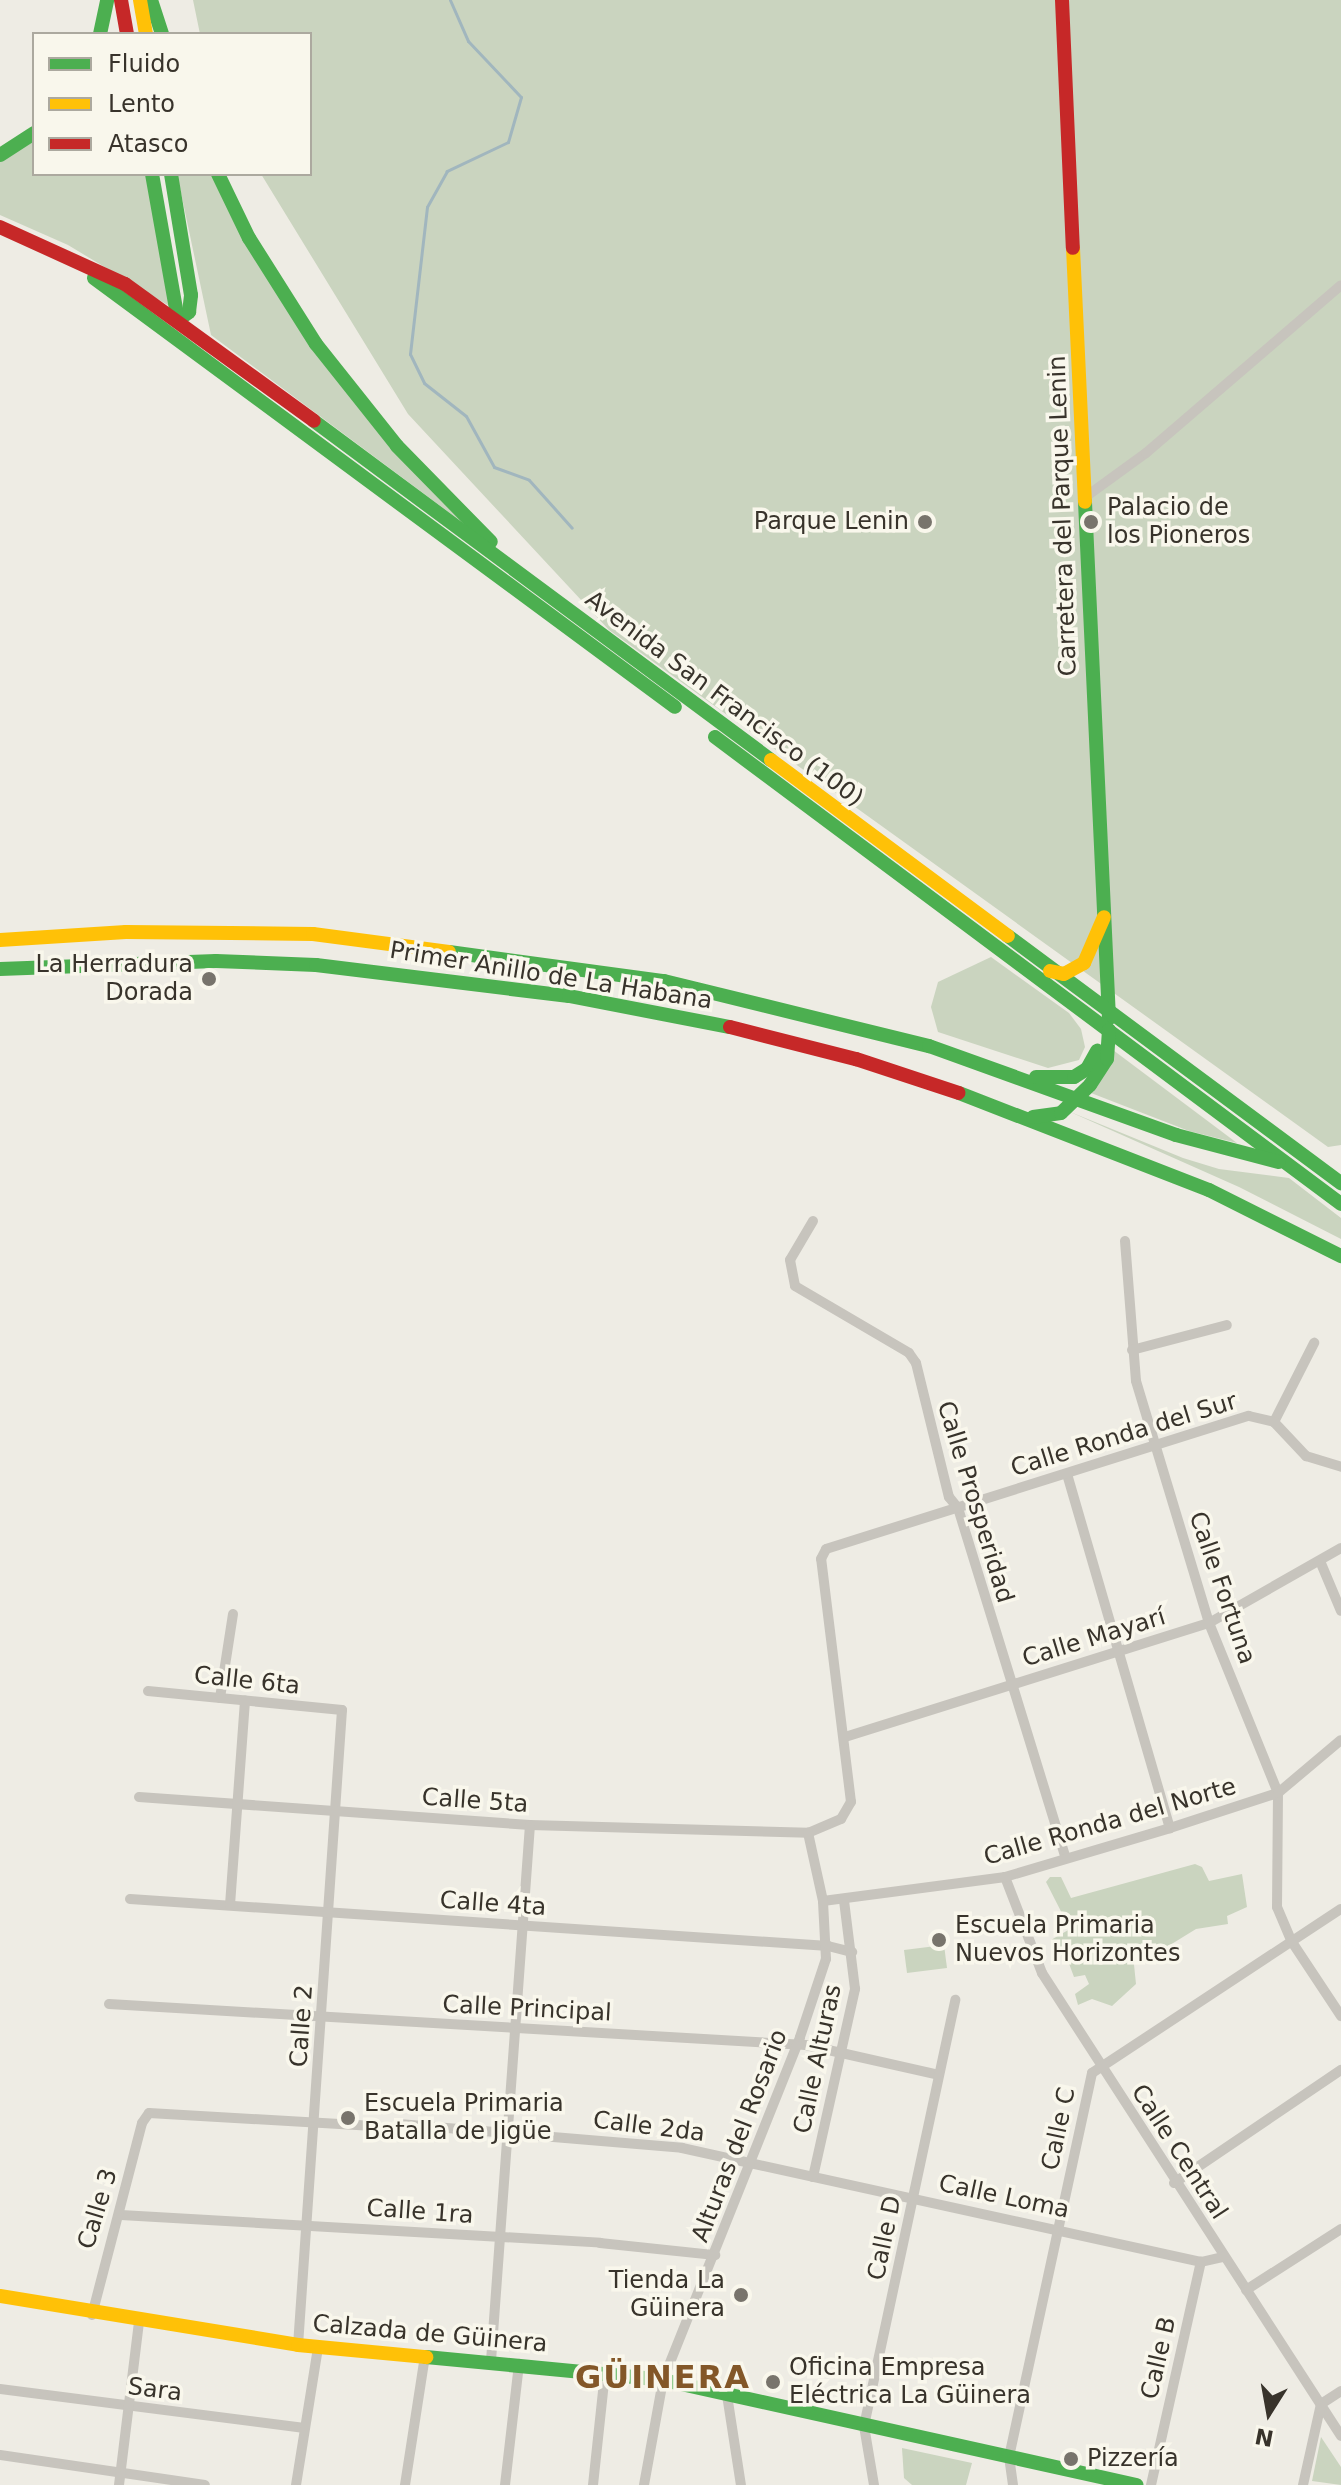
<!DOCTYPE html>
<meta charset="utf-8">
<style>
body{margin:0}
#map{position:relative;width:1341px;height:2485px;overflow:hidden;background:#eeece4;font-family:"DejaVu Sans",sans-serif}
div>[style]{position:absolute}
[style*='--x']{left:calc(var(--x)*1px);top:calc(var(--y)*1px);width:calc(var(--w)*1px);rotate:calc(var(--a)*1deg)}
.green>*{inset:0;background:#cad4bf}
.stream>*{height:3px;margin:-1.5px;padding:0 1.5px;transform-origin:1.5px;border-radius:1.5px;background:#a1b6be}
.street>*{height:10px;margin:-5px;padding:0 5px;transform-origin:5px;border-radius:5px;background:#c7c4bd}
.fast>*{height:14px;margin:-7px;padding:0 7px;transform-origin:7px;border-radius:7px;background:#4caf50}
.slow>*{height:14px;margin:-7px;padding:0 7px;transform-origin:7px;border-radius:7px;background:#ffc107}
.jam>*{height:14px;margin:-7px;padding:0 7px;transform-origin:7px;border-radius:7px;background:#c62828}
.dots>*{width:22px;height:22px;translate:-50% -50%;box-sizing:border-box;border:4px solid #f9f7ec;border-radius:50%}
span{translate:-50% -50%;white-space:nowrap;text-align:center;line-height:1.15;-webkit-text-stroke:7px #f9f7ec;paint-order:stroke}
.poi-label{font-size:24px;color:#38332b}
.left{translate:0 -50%;text-align:left}
.right{translate:-100% -50%;text-align:right}
.street-label{font-size:24px;color:#38332b}
.district-label{font-size:32px;color:#835728;font-weight:700;letter-spacing:2px}
.legend{position:absolute;left:32px;top:32px;width:280px;height:144px;box-sizing:border-box;background:#f9f7ec;border:2px solid #aca99f;margin:0;padding:10px 14px;list-style:none;font-size:24px;color:#38332b}
.legend li{display:flex;align-items:center;gap:16px;height:40px}
.legend b{width:40px;border:2px solid #aca99f}
.north{position:absolute;left:1229px;top:2373px;width:80px;height:80px;-webkit-text-stroke:6px #f9f7ec;paint-order:stroke;rotate:191deg;font-size:22px;font-weight:700;line-height:32px;text-align:center;color:#38332b}
.north::after{content:'';display:block;margin:auto;width:28px;height:36px;background:#38332b;clip-path:polygon(50% 0,100% 100%,50% 72%,0 100%)}
</style>
<div id="map">
<div class="green">
<div style="clip-path:polygon(193px 0,1341px 0,1341px 1145px,1328px 1147px,609px 630px,408px 414px,261px 174px,310px 174px,310px 34px,200px 34px)"></div>
<div style="clip-path:polygon(34px 139px,34px 174px,147px 174px,171px 307px,68px 245px,0 215px,0 160px)"></div>
<div style="clip-path:polygon(177px 174px,214px 174px,276px 290px,470px 528px,211px 335px)"></div>
<div style="clip-path:polygon(991px 957px,1069px 1013px,1081px 1029px,1085px 1047px,1079px 1060px,1048px 1068px,938px 1032px,931px 1007px,938px 982px)"></div>
<div style="clip-path:polygon(1113px 1050px,1237px 1143px,1189px 1131px,1091px 1093px)"></div>
<div style="clip-path:polygon(1068px 1111px,1183px 1158px,1219px 1169px,1289px 1178px,1341px 1218px,1341px 1239px,1239px 1187px)"></div>
<div style="clip-path:polygon(1195px 1864px,1202px 1867px,1209px 1881px,1242px 1874px,1247px 1907px,1227px 1916px,1228px 1924px,1196px 1929px,1170px 1945px,1133px 1955px,1136px 1984px,1112px 2006px,1092px 1999px,1078px 2005px,1075px 1994px,1089px 1984px,1085px 1975px,1074px 1977px,1068px 1961px,1055px 1950px,1051px 1940px,1070px 1929px,1046px 1882px,1050px 1877px,1061px 1877px,1071px 1898px)"></div>
<div style="clip-path:polygon(944px 1945px,947px 1968px,907px 1973px,904px 1950px)"></div>
<div style="clip-path:polygon(1321px 2437px,1341px 2467px,1341px 2485px,1312px 2481px)"></div>
<div style="clip-path:polygon(902px 2448px,972px 2463px,966px 2485px,912px 2485px,904px 2478px)"></div>
</div>
<div class="stream">
<div style="--x:450;--y:0;--w:45;--a:66.3"></div>
<div style="--x:468;--y:41;--w:77;--a:46.6"></div>
<div style="--x:521;--y:97;--w:47;--a:106.1"></div>
<div style="--x:508;--y:142;--w:68;--a:154.6"></div>
<div style="--x:447;--y:171;--w:41;--a:119.1"></div>
<div style="--x:427;--y:207;--w:148;--a:96.6"></div>
<div style="--x:410;--y:354;--w:32;--a:64"></div>
<div style="--x:424;--y:383;--w:53;--a:38.2"></div>
<div style="--x:466;--y:416;--w:58;--a:61.2"></div>
<div style="--x:494;--y:467;--w:37;--a:20"></div>
<div style="--x:529;--y:480;--w:64;--a:48.1"></div>
</div>
<div class="street">
<div style="--x:1084;--y:498;--w:77;--a:-36"></div>
<div style="--x:1146;--y:453;--w:257;--a:-40.7"></div>
<div style="--x:813;--y:1221;--w:45;--a:120.5"></div>
<div style="--x:790;--y:1260;--w:26;--a:79"></div>
<div style="--x:795;--y:1286;--w:132;--a:30.4"></div>
<div style="--x:909;--y:1353;--w:12;--a:55"></div>
<div style="--x:916;--y:1363;--w:138;--a:76.2"></div>
<div style="--x:949;--y:1497;--w:14;--a:51"></div>
<div style="--x:958;--y:1508;--w:366;--a:72.9"></div>
<div style="--x:1125;--y:1241;--w:140;--a:85.5"></div>
<div style="--x:1136;--y:1381;--w:253;--a:73.2"></div>
<div style="--x:1209;--y:1623;--w:183;--a:67.9"></div>
<div style="--x:1278;--y:1793;--w:114;--a:90.5"></div>
<div style="--x:1277;--y:1907;--w:38;--a:67"></div>
<div style="--x:1292;--y:1942;--w:89;--a:56.5"></div>
<div style="--x:1132;--y:1350;--w:98;--a:-14.7"></div>
<div style="--x:1274;--y:1422;--w:89;--a:-63.1"></div>
<div style="--x:1067;--y:1474;--w:369;--a:73.8"></div>
<div style="--x:1320;--y:1561;--w:54;--a:67.2"></div>
<div style="--x:148;--y:1691;--w:195;--a:5.6"></div>
<div style="--x:342;--y:1710;--w:637;--a:93.96"></div>
<div style="--x:220;--y:1698;--w:85;--a:-81.2"></div>
<div style="--x:845;--y:1737;--w:381;--a:-17.4"></div>
<div style="--x:1209;--y:1623;--w:152;--a:-29.6"></div>
<div style="--x:139;--y:1797;--w:392;--a:4.1"></div>
<div style="--x:530;--y:1825;--w:278;--a:1.6"></div>
<div style="--x:808;--y:1833;--w:36;--a:-23"></div>
<div style="--x:841;--y:1819;--w:20;--a:-60"></div>
<div style="--x:851;--y:1802;--w:245;--a:-97"></div>
<div style="--x:821;--y:1559;--w:11;--a:-63"></div>
<div style="--x:826;--y:1549;--w:443;--a:-17.5"></div>
<div style="--x:1249;--y:1416;--w:26;--a:13"></div>
<div style="--x:1274;--y:1422;--w:47;--a:46.7"></div>
<div style="--x:1306;--y:1456;--w:37;--a:17"></div>
<div style="--x:1005;--y:1877;--w:103;--a:68.9"></div>
<div style="--x:1042;--y:1973;--w:551;--a:57.15"></div>
<div style="--x:130;--y:1899;--w:700;--a:3.85"></div>
<div style="--x:828;--y:1946;--w:25;--a:14"></div>
<div style="--x:823;--y:1901;--w:184;--a:-7.5"></div>
<div style="--x:1005;--y:1877;--w:172;--a:-16.5"></div>
<div style="--x:1170;--y:1828;--w:114;--a:-18"></div>
<div style="--x:1278;--y:1793;--w:82;--a:-40.1"></div>
<div style="--x:230;--y:1905;--w:205;--a:-85.8"></div>
<div style="--x:109;--y:2004;--w:698;--a:3.37"></div>
<div style="--x:806;--y:2045;--w:136;--a:12.7"></div>
<div style="--x:399;--y:2124;--w:284;--a:4.8"></div>
<div style="--x:682;--y:2148;--w:531;--a:12.39"></div>
<div style="--x:813;--y:2177;--w:193;--a:-77.4"></div>
<div style="--x:855;--y:1989;--w:89;--a:-97.1"></div>
<div style="--x:1174;--y:2183;--w:202;--a:-34.1"></div>
<div style="--x:121;--y:2215;--w:480;--a:3.3"></div>
<div style="--x:600;--y:2243;--w:116;--a:6"></div>
<div style="--x:1246;--y:2290;--w:113;--a:-32.7"></div>
<div style="--x:92;--y:2315;--w:198;--a:-75.4"></div>
<div style="--x:142;--y:2123;--w:12;--a:-55"></div>
<div style="--x:149;--y:2113;--w:225;--a:3.3"></div>
<div style="--x:491;--y:2361;--w:537;--a:-85.84"></div>
<div style="--x:0;--y:2389;--w:307;--a:7.3"></div>
<div style="--x:727;--y:2395;--w:91;--a:81.2"></div>
<div style="--x:0;--y:2455;--w:207;--a:8.3"></div>
<div style="--x:119;--y:2485;--w:164;--a:-83"></div>
<div style="--x:296;--y:2485;--w:140;--a:-80.9"></div>
<div style="--x:405;--y:2485;--w:131;--a:-81.2"></div>
<div style="--x:505;--y:2485;--w:122;--a:-83.4"></div>
<div style="--x:593;--y:2485;--w:113;--a:-83.9"></div>
<div style="--x:644;--y:2485;--w:107;--a:-79.7"></div>
<div style="--x:663;--y:2380;--w:369;--a:-68.2"></div>
<div style="--x:800;--y:2037;--w:82;--a:-71.6"></div>
<div style="--x:826;--y:1959;--w:58;--a:-93"></div>
<div style="--x:823;--y:1901;--w:70;--a:-102.4"></div>
<div style="--x:874;--y:2485;--w:60;--a:-99.6"></div>
<div style="--x:864;--y:2426;--w:436;--a:-77.9"></div>
<div style="--x:1013;--y:2485;--w:28;--a:-98"></div>
<div style="--x:1009;--y:2457;--w:393;--a:-77.8"></div>
<div style="--x:1092;--y:2073;--w:298;--a:-33.4"></div>
<div style="--x:1151;--y:2485;--w:229;--a:-77.4"></div>
<div style="--x:1201;--y:2262;--w:23;--a:-13"></div>
<div style="--x:1303;--y:2485;--w:83;--a:-77.5"></div>
<div style="--x:1321;--y:2404;--w:24;--a:-33"></div>
</div>
<div class="fast">
<div style="--x:151;--y:0;--w:36;--a:72"></div>
<div style="--x:100;--y:34;--w:35;--a:-78"></div>
<div style="--x:0;--y:155;--w:40;--a:-32.9"></div>
<div style="--x:152;--y:174;--w:148;--a:79.9"></div>
<div style="--x:178;--y:320;--w:14;--a:-36"></div>
<div style="--x:189;--y:312;--w:17;--a:-83"></div>
<div style="--x:191;--y:295;--w:123;--a:-99.4"></div>
<div style="--x:218;--y:174;--w:71;--a:64.2"></div>
<div style="--x:249;--y:238;--w:125;--a:57.7"></div>
<div style="--x:316;--y:344;--w:130;--a:51.5"></div>
<div style="--x:397;--y:446;--w:134;--a:45.6"></div>
<div style="--x:94;--y:278;--w:722;--a:36.44"></div>
<div style="--x:314;--y:421;--w:569;--a:36.57"></div>
<div style="--x:1085;--y:502;--w:517;--a:87.34"></div>
<div style="--x:715;--y:737;--w:781;--a:36.72"></div>
<div style="--x:1008;--y:936;--w:415;--a:36.6"></div>
<div style="--x:449;--y:952;--w:217;--a:7.7"></div>
<div style="--x:664;--y:981;--w:273;--a:13.8"></div>
<div style="--x:929;--y:1046;--w:263;--a:19.8"></div>
<div style="--x:1176;--y:1135;--w:106;--a:14.7"></div>
<div style="--x:0;--y:969;--w:216;--a:-2.1"></div>
<div style="--x:216;--y:961;--w:100;--a:2.3"></div>
<div style="--x:316;--y:965;--w:255;--a:7"></div>
<div style="--x:569;--y:996;--w:164;--a:10.9"></div>
<div style="--x:1036;--y:1077;--w:38;--a:0"></div>
<div style="--x:1074;--y:1077;--w:15;--a:-32"></div>
<div style="--x:1087;--y:1069;--w:21;--a:-61"></div>
<div style="--x:959;--y:1093;--w:268;--a:21.2"></div>
<div style="--x:1209;--y:1190;--w:148;--a:26.6"></div>
<div style="--x:1033;--y:1117;--w:28;--a:-8"></div>
<div style="--x:1061;--y:1113;--w:40;--a:-44"></div>
<div style="--x:1090;--y:1085;--w:31;--a:-57"></div>
<div style="--x:1107;--y:1059;--w:29;--a:-86"></div>
<div style="--x:426;--y:2357;--w:238;--a:5.5"></div>
<div style="--x:663;--y:2380;--w:485;--a:12.5"></div>
</div>
<div class="slow">
<div style="--x:140;--y:0;--w:35;--a:80"></div>
<div style="--x:1073;--y:248;--w:254;--a:87.3"></div>
<div style="--x:771;--y:760;--w:295;--a:36.6"></div>
<div style="--x:0;--y:940;--w:126;--a:-3.6"></div>
<div style="--x:126;--y:932;--w:187;--a:0.6"></div>
<div style="--x:313;--y:934;--w:137;--a:7.5"></div>
<div style="--x:1050;--y:971;--w:14;--a:12"></div>
<div style="--x:1064;--y:974;--w:23;--a:-29"></div>
<div style="--x:1084;--y:963;--w:50;--a:-66.5"></div>
<div style="--x:0;--y:2296;--w:302;--a:9.3"></div>
<div style="--x:298;--y:2345;--w:129;--a:5.4"></div>
</div>
<div class="jam">
<div style="--x:121;--y:0;--w:35;--a:80"></div>
<div style="--x:1062;--y:0;--w:248;--a:87.5"></div>
<div style="--x:0;--y:227;--w:137;--a:24.5"></div>
<div style="--x:125;--y:284;--w:233;--a:35.9"></div>
<div style="--x:730;--y:1027;--w:130;--a:14.3"></div>
<div style="--x:856;--y:1059;--w:108;--a:18.3"></div>
</div>
<div class="dots">
<div style="left:925px;top:522px;background:#78746c"></div>
<div style="left:1091px;top:522px;background:#78746c"></div>
<div style="left:209px;top:979px;background:#78746c"></div>
<div style="left:939px;top:1940px;background:#78746c"></div>
<div style="left:348px;top:2118px;background:#78746c"></div>
<div style="left:741px;top:2295px;background:#78746c"></div>
<div style="left:773px;top:2382px;background:#78746c"></div>
<div style="left:1071px;top:2459px;background:#78746c"></div>
</div>
<div class="poi-label">
<span class="left" style="left:1107px;top:522px">Palacio de<br>los Pioneros</span>
<span class="right" style="left:909px;top:522px">Parque Lenin</span>
<span class="right" style="left:193px;top:979px">La Herradura<br>Dorada</span>
<span class="left" style="left:955px;top:1940px">Escuela Primaria<br>Nuevos Horizontes</span>
<span class="left" style="left:364px;top:2118px">Escuela Primaria<br>Batalla de Jigüe</span>
<span class="right" style="left:725px;top:2295px">Tienda La<br>Güinera</span>
<span class="left" style="left:789px;top:2382px">Oficina Empresa<br>Eléctrica La Güinera</span>
<span class="left" style="left:1087px;top:2459px">Pizzería</span>
</div>
<div class="street-label">
<span style="left:1063px;top:516px;rotate:-92deg">Carretera del Parque Lenin</span>
<span style="left:724px;top:699px;rotate:37deg">Avenida San Francisco (100)</span>
<span style="left:551px;top:976px;rotate:9deg">Primer Anillo de La Habana</span>
<span style="left:1124px;top:1435px;rotate:-17deg">Calle Ronda del Sur</span>
<span style="left:975px;top:1502px;rotate:73deg">Calle Prosperidad</span>
<span style="left:1222px;top:1588px;rotate:71deg">Calle Fortuna</span>
<span style="left:1094px;top:1638px;rotate:-17deg">Calle Mayarí</span>
<span style="left:247px;top:1681px;rotate:6deg">Calle 6ta</span>
<span style="left:475px;top:1801px;rotate:4deg">Calle 5ta</span>
<span style="left:1110px;top:1822px;rotate:-16deg">Calle Ronda del Norte</span>
<span style="left:493px;top:1904px;rotate:4deg">Calle 4ta</span>
<span style="left:527px;top:2009px;rotate:3deg">Calle Principal</span>
<span style="left:302px;top:2026px;rotate:-86deg">Calle 2</span>
<span style="left:818px;top:2059px;rotate:-78deg">Calle Alturas</span>
<span style="left:649px;top:2127px;rotate:7deg">Calle 2da</span>
<span style="left:1059px;top:2129px;rotate:-78deg">Calle C</span>
<span style="left:740px;top:2136px;rotate:-69deg">Alturas del Rosario</span>
<span style="left:1179px;top:2152px;rotate:57deg">Calle Central</span>
<span style="left:1004px;top:2197px;rotate:12deg">Calle Loma</span>
<span style="left:98px;top:2209px;rotate:-73deg">Calle 3</span>
<span style="left:420px;top:2212px;rotate:4deg">Calle 1ra</span>
<span style="left:885px;top:2238px;rotate:-78deg">Calle D</span>
<span style="left:430px;top:2334px;rotate:5deg">Calzada de Güinera</span>
<span style="left:1159px;top:2358px;rotate:-77deg">Calle B</span>
<span style="left:155px;top:2390px;rotate:7deg">Sara</span>
</div>
<div class="district-label">
<span style="left:663px;top:2377px">GÜINERA</span>
</div>
<ul class="legend">
<li><b style="height:10px;background:#4caf50"></b>Fluido</li>
<li><b style="height:10px;background:#ffc107"></b>Lento</li>
<li><b style="height:10px;background:#c62828"></b>Atasco</li>
</ul>
<div class="north">N</div>
</div>
